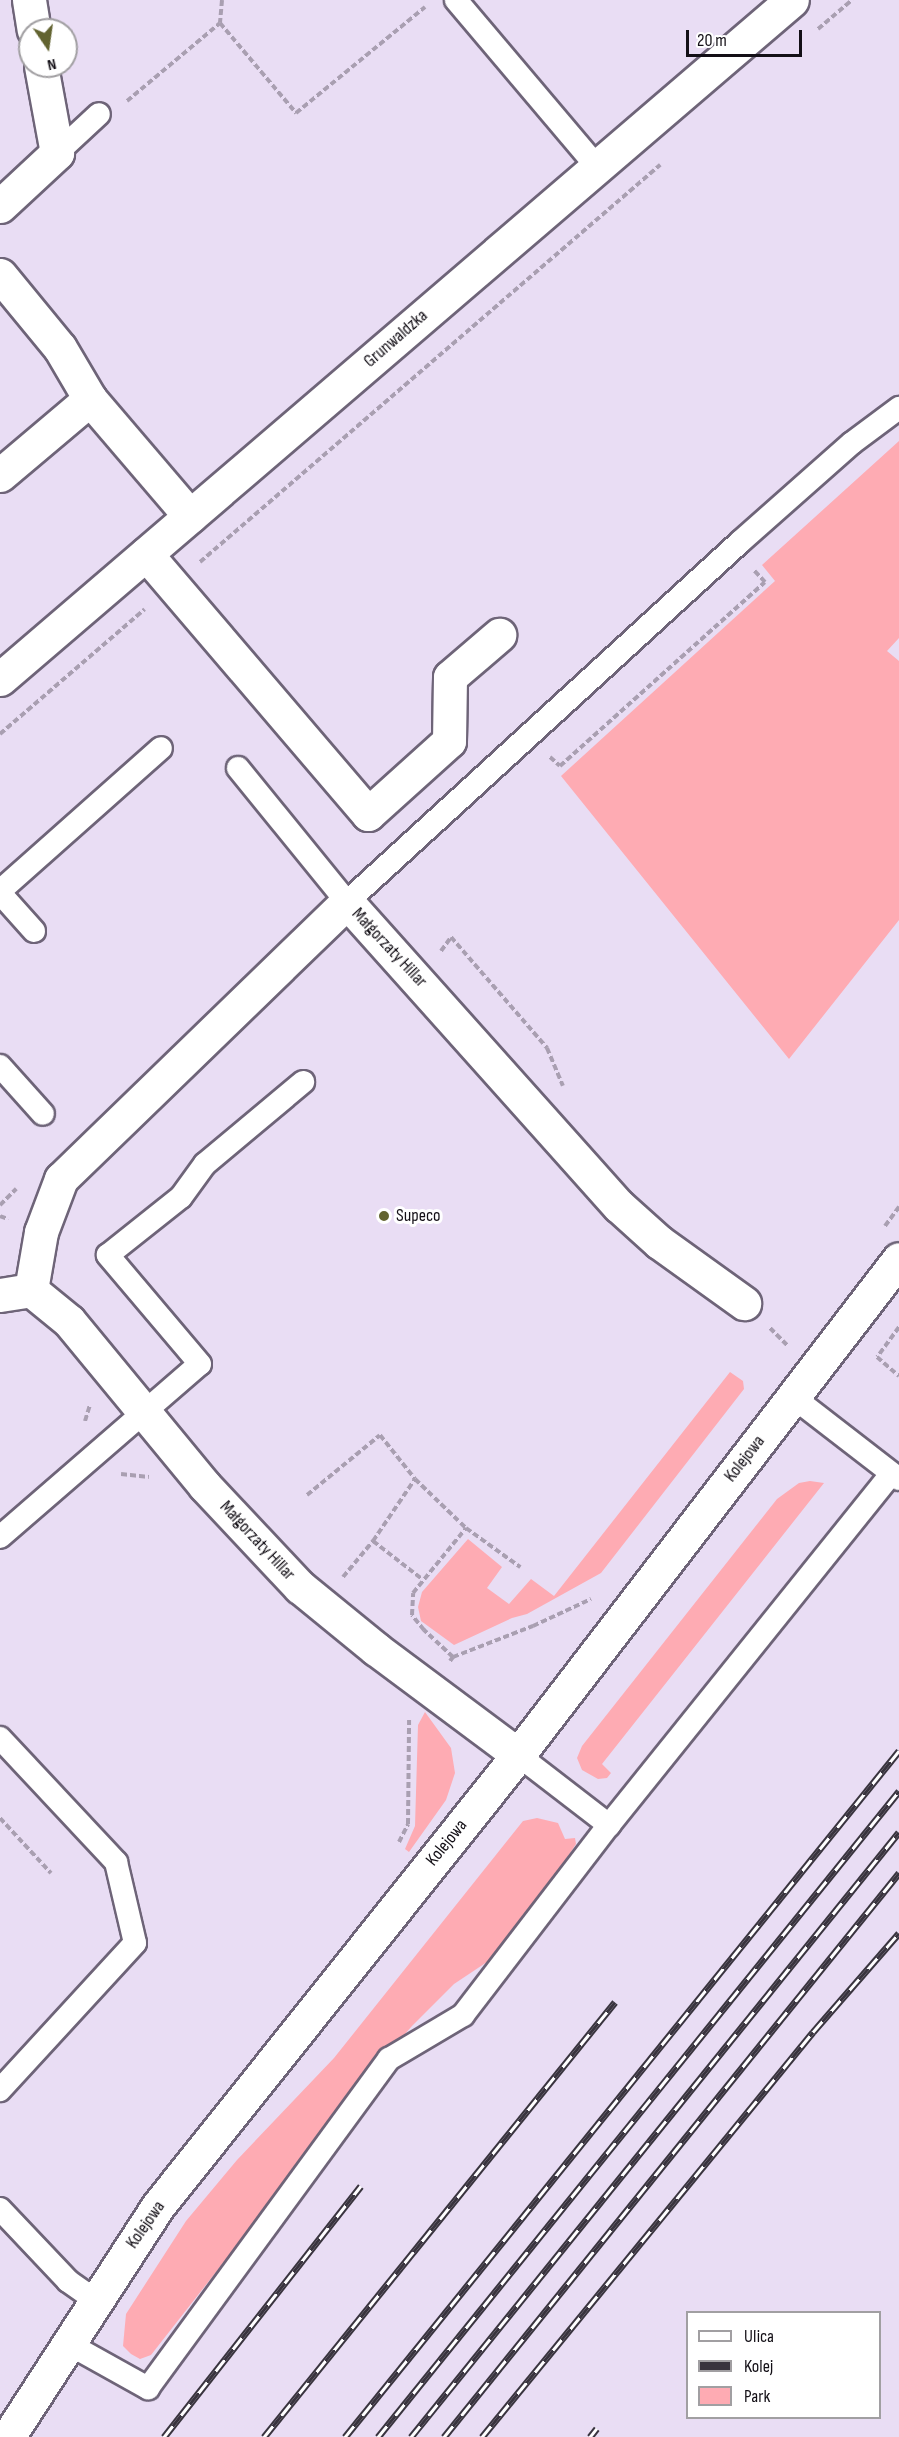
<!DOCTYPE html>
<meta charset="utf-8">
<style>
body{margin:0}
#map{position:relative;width:899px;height:2437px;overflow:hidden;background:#e9ddf4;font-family:"Sofia Sans Condensed",sans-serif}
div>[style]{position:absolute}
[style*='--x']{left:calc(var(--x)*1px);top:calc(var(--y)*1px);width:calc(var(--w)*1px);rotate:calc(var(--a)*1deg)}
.green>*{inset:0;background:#feabb3}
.path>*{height:4px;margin-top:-2px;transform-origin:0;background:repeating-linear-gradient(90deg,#a99fb1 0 6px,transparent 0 9px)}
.roads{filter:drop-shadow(2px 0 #6e6478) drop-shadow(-2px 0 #6e6478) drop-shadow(0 2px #6e6478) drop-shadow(0 -2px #6e6478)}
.service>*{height:22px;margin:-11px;padding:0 11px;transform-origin:11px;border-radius:11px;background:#fff}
.minor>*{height:33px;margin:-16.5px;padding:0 16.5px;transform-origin:16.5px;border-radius:16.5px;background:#fff}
.tertiary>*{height:33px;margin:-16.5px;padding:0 16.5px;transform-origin:16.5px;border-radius:16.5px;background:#fff}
.rail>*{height:7px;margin-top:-3.5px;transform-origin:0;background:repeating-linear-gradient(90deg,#fff 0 14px,#39343e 0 28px);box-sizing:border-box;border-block:2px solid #39343e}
.dots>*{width:16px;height:16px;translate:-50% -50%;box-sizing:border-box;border:3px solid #fff;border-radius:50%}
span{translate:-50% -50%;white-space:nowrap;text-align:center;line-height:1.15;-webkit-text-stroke:6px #fff;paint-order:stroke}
.street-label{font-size:18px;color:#130f16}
.poi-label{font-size:18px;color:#130f16}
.left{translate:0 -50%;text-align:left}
.legend{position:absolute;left:686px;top:2311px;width:195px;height:108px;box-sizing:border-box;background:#fff;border:2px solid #a19fa2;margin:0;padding:8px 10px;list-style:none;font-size:18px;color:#130f16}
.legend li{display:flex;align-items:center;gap:12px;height:30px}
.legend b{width:30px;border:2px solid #a19fa2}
.north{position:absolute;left:18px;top:18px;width:60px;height:60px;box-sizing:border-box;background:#fff;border:2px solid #a19fa2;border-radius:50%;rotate:167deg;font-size:16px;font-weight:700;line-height:24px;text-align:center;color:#130f16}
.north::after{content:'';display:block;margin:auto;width:21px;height:27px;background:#626330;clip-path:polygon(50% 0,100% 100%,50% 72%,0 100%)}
.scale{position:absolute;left:686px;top:30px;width:116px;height:27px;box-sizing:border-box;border:3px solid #130f16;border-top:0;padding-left:8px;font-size:18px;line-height:21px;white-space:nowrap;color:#130f16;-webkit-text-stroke:4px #fff;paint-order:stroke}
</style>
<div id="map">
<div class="green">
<div style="clip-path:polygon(899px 441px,899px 638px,887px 651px,899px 661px,899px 920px,789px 1059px,561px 776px,775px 581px,762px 565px)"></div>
<div style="clip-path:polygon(730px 1372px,743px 1381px,744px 1389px,601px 1573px,527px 1614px,512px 1618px,454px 1645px,421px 1621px,418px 1607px,422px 1592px,468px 1539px,502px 1567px,487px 1588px,509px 1604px,531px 1579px,554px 1596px)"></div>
<div style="clip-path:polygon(810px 1481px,824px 1483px,602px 1764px,611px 1773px,607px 1778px,598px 1779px,582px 1770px,577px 1758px,582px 1746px,777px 1499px,799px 1483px)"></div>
<div style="clip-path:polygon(425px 1712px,451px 1748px,455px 1773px,446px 1800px,409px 1852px,405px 1849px,415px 1826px,418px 1725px)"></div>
<div style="clip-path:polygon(537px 1818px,558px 1823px,565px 1839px,575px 1838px,576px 1844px,508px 1948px,454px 1984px,412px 2026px,382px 2060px,151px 2355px,140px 2359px,131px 2354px,123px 2346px,126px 2314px,186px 2221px,237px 2160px,334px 2058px,523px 1821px)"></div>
</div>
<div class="path">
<div style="--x:222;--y:0;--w:23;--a:95"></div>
<div style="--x:220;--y:23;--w:118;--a:49.8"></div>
<div style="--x:296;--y:113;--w:167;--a:-39.4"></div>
<div style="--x:818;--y:29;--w:45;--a:-40.5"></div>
<div style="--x:127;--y:101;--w:121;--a:-40"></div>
<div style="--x:200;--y:562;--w:608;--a:-40.8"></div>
<div style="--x:0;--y:734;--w:191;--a:-40.8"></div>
<div style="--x:550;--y:757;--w:13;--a:42"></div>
<div style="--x:560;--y:766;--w:275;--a:-41.9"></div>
<div style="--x:765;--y:582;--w:16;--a:-133"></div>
<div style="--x:441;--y:951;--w:17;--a:-54"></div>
<div style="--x:451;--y:937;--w:147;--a:49.1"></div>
<div style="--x:547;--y:1048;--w:41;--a:67.2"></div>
<div style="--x:0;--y:1205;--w:23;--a:-45"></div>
<div style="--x:0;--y:1216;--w:9;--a:21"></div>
<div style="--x:885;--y:1226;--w:24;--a:-54"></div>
<div style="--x:899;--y:1327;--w:37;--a:126"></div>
<div style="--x:877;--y:1357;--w:29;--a:41"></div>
<div style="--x:770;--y:1328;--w:24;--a:45"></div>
<div style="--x:85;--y:1421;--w:17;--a:-73"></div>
<div style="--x:121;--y:1474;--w:28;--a:6"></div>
<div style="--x:307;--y:1495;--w:94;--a:-39.4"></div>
<div style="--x:380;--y:1435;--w:56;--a:51.5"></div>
<div style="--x:415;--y:1479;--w:71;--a:43.9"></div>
<div style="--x:466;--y:1528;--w:67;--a:35.8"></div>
<div style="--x:373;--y:1541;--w:75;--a:-55.9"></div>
<div style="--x:343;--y:1577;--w:47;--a:-50.2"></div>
<div style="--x:373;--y:1541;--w:62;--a:37.8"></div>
<div style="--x:453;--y:1657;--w:40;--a:-137"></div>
<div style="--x:424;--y:1630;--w:19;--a:-129"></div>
<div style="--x:412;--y:1615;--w:22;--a:-87"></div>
<div style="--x:413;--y:1593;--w:84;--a:-50.8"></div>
<div style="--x:450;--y:1661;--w:5;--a:-53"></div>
<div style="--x:453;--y:1657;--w:86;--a:-21.2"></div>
<div style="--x:533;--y:1626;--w:64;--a:-25"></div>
<div style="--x:0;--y:1818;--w:75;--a:47.2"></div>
<div style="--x:399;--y:1842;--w:20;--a:-63"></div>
<div style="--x:408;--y:1824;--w:104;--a:-89.4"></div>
</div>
<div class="roads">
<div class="service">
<div style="--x:456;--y:0;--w:219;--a:49.8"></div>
<div style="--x:57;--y:153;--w:57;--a:-42.9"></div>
<div style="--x:238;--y:768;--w:173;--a:50.9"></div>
<div style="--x:347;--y:902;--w:533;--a:-42.49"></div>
<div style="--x:740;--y:542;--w:149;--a:-41.5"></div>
<div style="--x:852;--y:443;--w:59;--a:-36.7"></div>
<div style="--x:0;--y:891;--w:215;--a:-41.6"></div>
<div style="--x:0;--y:893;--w:51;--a:48.2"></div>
<div style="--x:0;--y:1066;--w:64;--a:48.1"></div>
<div style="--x:793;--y:1397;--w:134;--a:37.7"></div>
<div style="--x:0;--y:1537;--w:264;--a:-40.9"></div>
<div style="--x:200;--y:1364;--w:143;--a:-130.2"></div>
<div style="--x:108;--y:1255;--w:93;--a:-38.5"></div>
<div style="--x:181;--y:1197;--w:41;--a:-54"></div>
<div style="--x:205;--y:1164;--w:128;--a:-39.9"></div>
<div style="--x:0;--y:1738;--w:170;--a:46.9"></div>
<div style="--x:116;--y:1862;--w:83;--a:76.8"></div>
<div style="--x:135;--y:1943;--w:200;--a:132.6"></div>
<div style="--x:518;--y:1755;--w:115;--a:37.6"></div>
<div style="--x:0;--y:2209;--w:99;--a:46.6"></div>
<div style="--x:68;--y:2281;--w:33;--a:35"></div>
<div style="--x:67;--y:2343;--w:93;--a:29.1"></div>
<div style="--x:148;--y:2388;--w:408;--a:-53.8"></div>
<div style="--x:389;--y:2059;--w:86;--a:-30.7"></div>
<div style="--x:463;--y:2015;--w:240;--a:-52.5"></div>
<div style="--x:609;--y:1825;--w:450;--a:-51.2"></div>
</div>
<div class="minor">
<div style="--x:29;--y:0;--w:30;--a:81"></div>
<div style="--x:0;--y:206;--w:78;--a:-42.9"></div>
<div style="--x:57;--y:153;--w:88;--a:-100.4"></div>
<div style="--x:0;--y:275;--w:94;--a:50.6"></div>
<div style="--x:60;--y:348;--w:59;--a:59.5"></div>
<div style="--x:0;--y:475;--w:118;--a:-40.2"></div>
<div style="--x:90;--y:399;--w:154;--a:49.5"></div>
<div style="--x:146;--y:554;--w:342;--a:49.5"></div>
<div style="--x:368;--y:814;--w:109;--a:-42"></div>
<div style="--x:449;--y:741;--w:64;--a:-89.1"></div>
<div style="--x:450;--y:677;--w:65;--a:-40.6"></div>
<div style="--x:0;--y:679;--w:1043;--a:-40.61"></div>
<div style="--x:31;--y:1290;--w:59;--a:-80.2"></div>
<div style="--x:41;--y:1232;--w:57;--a:-69.3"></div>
<div style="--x:61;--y:1179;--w:398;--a:-44.1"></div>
<div style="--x:347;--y:902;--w:408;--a:48.2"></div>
<div style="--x:619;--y:1206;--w:54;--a:42"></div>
<div style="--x:659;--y:1242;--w:105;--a:35.7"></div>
</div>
<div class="tertiary">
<div style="--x:0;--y:1295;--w:31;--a:-9"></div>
<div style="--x:31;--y:1290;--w:49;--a:39.2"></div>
<div style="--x:69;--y:1321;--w:214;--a:50.5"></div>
<div style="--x:205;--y:1486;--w:139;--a:46.8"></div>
<div style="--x:300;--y:1587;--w:98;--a:39.2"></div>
<div style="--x:376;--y:1649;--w:177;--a:36.7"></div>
<div style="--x:8;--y:2437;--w:275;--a:-57"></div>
<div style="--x:158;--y:2206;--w:577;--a:-51.4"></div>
<div style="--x:518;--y:1755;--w:625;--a:-52.47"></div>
</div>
</div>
<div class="rail">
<div style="--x:164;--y:2437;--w:319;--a:-51.9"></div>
<div style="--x:264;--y:2437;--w:559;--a:-51.1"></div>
<div style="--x:345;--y:2437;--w:882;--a:-51.08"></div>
<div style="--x:378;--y:2437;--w:830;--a:-51.11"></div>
<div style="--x:411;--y:2437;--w:777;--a:-51.11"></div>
<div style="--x:444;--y:2437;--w:725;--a:-51.11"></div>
<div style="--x:482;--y:2437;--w:523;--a:-50.74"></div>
<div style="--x:813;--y:2032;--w:131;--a:-49"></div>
<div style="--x:590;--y:2437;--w:11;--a:-52"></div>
</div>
<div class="dots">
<div style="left:384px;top:1216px;background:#626330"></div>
</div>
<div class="street-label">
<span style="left:396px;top:339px;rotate:-41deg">Grunwaldzka</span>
<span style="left:389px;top:948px;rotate:47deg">Małgorzaty Hillar</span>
<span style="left:745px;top:1459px;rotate:-52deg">Kolejowa</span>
<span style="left:257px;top:1541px;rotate:47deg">Małgorzaty Hillar</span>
<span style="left:447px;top:1843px;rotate:-51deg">Kolejowa</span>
<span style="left:146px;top:2225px;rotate:-55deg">Kolejowa</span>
</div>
<div class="poi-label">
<span class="left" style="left:396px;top:1216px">Supeco</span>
</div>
<ul class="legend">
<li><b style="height:8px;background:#fff"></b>Ulica</li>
<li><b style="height:8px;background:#39343e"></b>Kolej</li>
<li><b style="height:16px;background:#feabb3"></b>Park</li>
</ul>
<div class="north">N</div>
<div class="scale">20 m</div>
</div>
